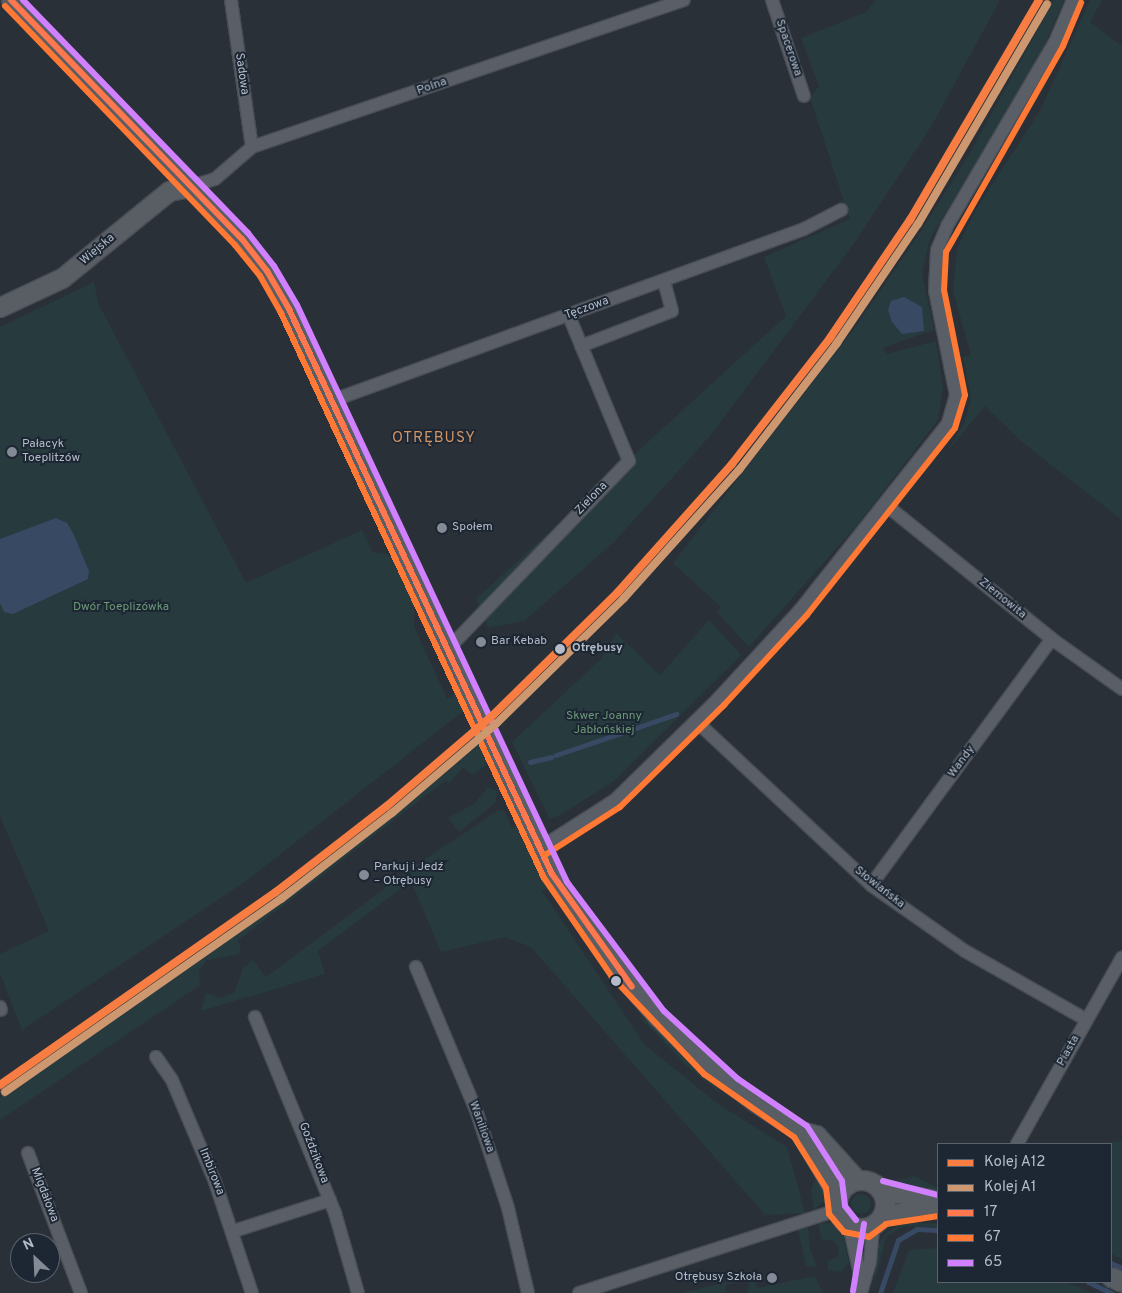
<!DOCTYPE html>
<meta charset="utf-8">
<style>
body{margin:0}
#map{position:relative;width:1122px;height:1293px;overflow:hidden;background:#2a3038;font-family:Overpass,sans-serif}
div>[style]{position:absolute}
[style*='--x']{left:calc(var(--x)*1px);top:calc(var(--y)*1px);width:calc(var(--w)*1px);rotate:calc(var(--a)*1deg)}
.green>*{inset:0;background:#273a3e}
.round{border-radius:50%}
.water>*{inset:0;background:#384963}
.stream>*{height:5px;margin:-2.5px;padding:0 2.5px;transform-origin:2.5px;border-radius:2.5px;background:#384963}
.roads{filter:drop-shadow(1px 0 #484c53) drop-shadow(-1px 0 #484c53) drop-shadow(0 1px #484c53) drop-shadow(0 -1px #484c53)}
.street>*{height:12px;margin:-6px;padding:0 6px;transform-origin:6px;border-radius:6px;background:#5a5e66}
.secondary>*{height:19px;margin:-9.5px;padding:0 9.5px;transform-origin:9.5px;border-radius:9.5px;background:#595d64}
.secondary>.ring{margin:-9.5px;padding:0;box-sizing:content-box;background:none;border:19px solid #595d64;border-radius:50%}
.bus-1>*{height:6px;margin:-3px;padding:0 3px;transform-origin:3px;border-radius:3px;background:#ff774e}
.bus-2>*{height:6px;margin:-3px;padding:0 3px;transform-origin:3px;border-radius:3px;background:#ff7834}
.bus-3>*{height:6px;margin:-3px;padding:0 3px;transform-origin:3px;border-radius:3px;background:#d180ff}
.rail-1>*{height:8px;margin:-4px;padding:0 4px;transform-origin:4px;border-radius:4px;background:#f77d43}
.rail-2>*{height:8px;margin:-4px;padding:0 4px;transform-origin:4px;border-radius:4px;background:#cd976f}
.dots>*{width:14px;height:14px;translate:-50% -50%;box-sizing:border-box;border:2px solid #1d2633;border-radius:50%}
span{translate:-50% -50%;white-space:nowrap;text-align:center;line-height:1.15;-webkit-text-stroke:4px #1d2633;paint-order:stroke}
.street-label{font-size:12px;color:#b4bcc9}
.poi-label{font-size:12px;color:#b4bcc9}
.left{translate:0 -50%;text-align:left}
.right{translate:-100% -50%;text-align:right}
.park-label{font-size:12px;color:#6b9a76}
.stop-label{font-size:12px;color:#b4bcc9;font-weight:700}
.quarter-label{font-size:15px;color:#d59563;letter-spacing:1px}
.legend{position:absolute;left:937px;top:1143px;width:175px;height:140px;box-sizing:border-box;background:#1d2633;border:1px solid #59626f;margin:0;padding:6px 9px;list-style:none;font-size:15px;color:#b4bcc9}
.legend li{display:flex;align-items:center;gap:10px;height:25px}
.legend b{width:25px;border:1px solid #59626f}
.north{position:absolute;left:10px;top:1233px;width:50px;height:50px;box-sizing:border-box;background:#1d2633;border:1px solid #59626f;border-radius:50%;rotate:335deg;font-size:14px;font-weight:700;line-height:20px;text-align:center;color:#b4bcc9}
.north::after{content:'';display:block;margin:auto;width:18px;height:22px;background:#848b96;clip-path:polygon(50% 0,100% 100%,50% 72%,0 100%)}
</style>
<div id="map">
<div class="green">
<div style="clip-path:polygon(876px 0,1000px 0,932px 125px,855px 242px,710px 436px,614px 542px,524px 621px,488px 628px,476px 599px,786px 316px,764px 257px,850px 219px,810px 98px,819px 86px,801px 38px,866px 12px)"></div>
<div style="clip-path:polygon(1054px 0,1064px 0,1040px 55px,930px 239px,922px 273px,934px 330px,882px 348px,887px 354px,936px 341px,943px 387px,938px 420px,858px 524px,749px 647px,717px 612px,721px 607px,673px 563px,854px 329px,917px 237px,970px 153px)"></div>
<div style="clip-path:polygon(1090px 0,1102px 0,1090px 22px,1122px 46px,1122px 520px,1022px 442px,985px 406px,947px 452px,964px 423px,971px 400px,963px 357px,971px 355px,953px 291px,957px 249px,975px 211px,1041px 109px)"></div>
<div style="clip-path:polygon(94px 282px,98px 303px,246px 583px,362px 530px,372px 552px,390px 555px,414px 605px,414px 626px,447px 699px,458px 692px,466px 709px,246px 881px,22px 1030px,0 973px,0 954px,49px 931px,0 816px,0 327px)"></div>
<div style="clip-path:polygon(709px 620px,741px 655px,614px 781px,559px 816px,549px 818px,512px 742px,601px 659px,616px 633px,660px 675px)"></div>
<div style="clip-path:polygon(477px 736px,488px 755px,485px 766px,473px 775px,463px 768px,449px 783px,446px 780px,237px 941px,241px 947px,239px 954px,207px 960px,199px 970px,200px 985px,0 1120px,0 1098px,203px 952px,432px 776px)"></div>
<div style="clip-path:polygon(488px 787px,497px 791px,496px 802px,459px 832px,448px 818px,474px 804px)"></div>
<div style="clip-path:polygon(499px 810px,505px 811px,512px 828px,519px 825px,547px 888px,542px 891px,644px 1044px,718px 1104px,787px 1147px,805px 1213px,765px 1215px,531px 947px,505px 937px,441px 952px,411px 881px,318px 951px,325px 974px,201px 1011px,206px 993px,220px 998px,234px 993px,243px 968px,253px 960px,266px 977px,413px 867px)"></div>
<div style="clip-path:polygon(637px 1015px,657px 1028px,730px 1101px,687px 1066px)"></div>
<div style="clip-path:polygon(1122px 1141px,1122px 1259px,1111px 1254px,1111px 1144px,1097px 1144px)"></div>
<div style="clip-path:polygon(817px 1174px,828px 1198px,814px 1209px,811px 1190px)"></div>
<div style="clip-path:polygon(915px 1176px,938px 1188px,938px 1194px,889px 1183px)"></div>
<div class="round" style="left:851px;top:1194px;width:20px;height:20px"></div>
<div style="clip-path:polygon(906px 1222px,938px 1224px,938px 1227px,904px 1226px,886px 1237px,872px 1293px,879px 1243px,887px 1232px)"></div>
<div style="clip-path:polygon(818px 1223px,833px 1223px,843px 1235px,849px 1263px,841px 1272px,828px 1270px,827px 1262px,838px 1256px,839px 1247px,833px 1240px,822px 1241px)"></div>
<div style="clip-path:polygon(808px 1227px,810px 1249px,817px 1267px,806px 1266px,798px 1230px)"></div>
<div style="clip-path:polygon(938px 1248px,938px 1282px,1066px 1282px,1092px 1293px,893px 1293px,909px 1250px)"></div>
<div style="clip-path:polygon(753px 1276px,757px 1288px,815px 1276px,823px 1293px,748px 1293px,749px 1279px,725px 1285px,726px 1292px,721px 1293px,680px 1293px)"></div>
</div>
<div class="water">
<div style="clip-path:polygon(904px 297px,922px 307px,924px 331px,902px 334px,892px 322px,888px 310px,891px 301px)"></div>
<div style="clip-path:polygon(56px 518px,67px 523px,73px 533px,89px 571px,88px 579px,13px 614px,4px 612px,0 603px,0 539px)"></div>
</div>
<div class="stream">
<div style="--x:630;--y:730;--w:49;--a:-19.2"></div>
<div style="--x:556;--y:755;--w:72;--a:-18.7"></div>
<div style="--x:530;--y:762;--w:22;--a:-13"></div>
<div style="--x:1111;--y:1263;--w:12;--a:24"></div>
<div style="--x:1088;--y:1282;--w:26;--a:25"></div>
<div style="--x:880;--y:1293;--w:56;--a:-71.2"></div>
<div style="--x:898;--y:1240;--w:22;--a:-30"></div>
<div style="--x:917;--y:1229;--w:21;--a:3"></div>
</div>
<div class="roads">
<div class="street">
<div style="--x:231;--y:0;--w:148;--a:81.9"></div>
<div style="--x:772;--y:0;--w:101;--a:71.6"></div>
<div style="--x:189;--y:187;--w:27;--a:-17"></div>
<div style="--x:215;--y:179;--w:49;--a:-40.9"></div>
<div style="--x:252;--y:147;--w:456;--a:-18.8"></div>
<div style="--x:581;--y:346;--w:97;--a:-21"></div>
<div style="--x:672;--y:311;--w:31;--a:-105"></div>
<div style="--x:331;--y:401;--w:503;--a:-19.98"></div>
<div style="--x:804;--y:229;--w:42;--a:-27.2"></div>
<div style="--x:886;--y:505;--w:213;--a:38.9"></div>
<div style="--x:1052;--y:639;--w:86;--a:35.5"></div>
<div style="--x:447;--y:650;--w:262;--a:-46.1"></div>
<div style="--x:629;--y:461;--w:157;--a:-112.5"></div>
<div style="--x:696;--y:721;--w:240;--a:43.1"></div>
<div style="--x:871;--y:885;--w:115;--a:35.1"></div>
<div style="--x:965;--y:951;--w:140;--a:29.5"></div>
<div style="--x:540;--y:848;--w:89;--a:-32.6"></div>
<div style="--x:615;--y:800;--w:144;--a:-44.4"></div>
<div style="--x:718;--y:699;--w:121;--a:-47.3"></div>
<div style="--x:800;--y:610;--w:238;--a:-51.6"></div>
<div style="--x:948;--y:423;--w:29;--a:-74"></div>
<div style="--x:956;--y:395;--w:106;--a:-101.4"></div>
<div style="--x:935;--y:291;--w:41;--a:-87.2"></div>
<div style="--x:937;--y:250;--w:26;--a:-67"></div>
<div style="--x:947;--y:226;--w:213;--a:-59.6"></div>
<div style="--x:1055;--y:42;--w:46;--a:-66.8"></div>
<div style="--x:871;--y:885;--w:305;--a:-53.7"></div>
<div style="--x:416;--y:967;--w:158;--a:67.3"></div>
<div style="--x:477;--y:1113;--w:100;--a:71.9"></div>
<div style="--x:508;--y:1208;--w:87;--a:76.8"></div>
<div style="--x:0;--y:1007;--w:3;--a:72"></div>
<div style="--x:255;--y:1017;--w:212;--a:67.8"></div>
<div style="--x:335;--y:1213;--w:83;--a:74"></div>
<div style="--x:156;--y:1057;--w:28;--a:55"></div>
<div style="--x:172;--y:1080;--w:111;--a:67.1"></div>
<div style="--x:215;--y:1182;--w:117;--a:71.6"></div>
<div style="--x:1017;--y:1144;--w:214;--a:-60.6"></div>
<div style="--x:28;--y:1153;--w:150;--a:69.3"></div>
<div style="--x:849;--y:1225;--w:59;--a:77.4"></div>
<div style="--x:234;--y:1231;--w:101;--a:-17.9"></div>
<div style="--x:579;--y:1293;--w:271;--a:-17.8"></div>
<div style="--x:861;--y:1293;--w:32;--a:-74"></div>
<div style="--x:870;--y:1262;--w:37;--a:-85"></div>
</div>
<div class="secondary">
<div style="--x:11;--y:0;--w:332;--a:46"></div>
<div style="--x:242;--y:239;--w:41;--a:52"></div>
<div style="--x:267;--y:271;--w:44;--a:59.9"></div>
<div style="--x:289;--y:309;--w:623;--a:65.04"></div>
<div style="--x:552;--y:874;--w:118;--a:55.4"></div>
<div style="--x:619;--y:971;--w:60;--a:49.7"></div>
<div style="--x:658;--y:1017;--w:72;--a:43.9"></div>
<div style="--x:710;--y:1067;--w:59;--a:37.5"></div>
<div style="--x:757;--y:1103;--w:51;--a:33.1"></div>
<div style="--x:800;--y:1131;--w:16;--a:14"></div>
<div style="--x:816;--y:1135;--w:61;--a:47.7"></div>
<div style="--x:0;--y:307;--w:68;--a:-25.1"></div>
<div style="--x:62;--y:278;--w:138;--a:-39.1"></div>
<div style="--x:169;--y:191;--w:20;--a:-11"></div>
<div style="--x:800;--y:1131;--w:75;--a:59.7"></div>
<div class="ring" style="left:837px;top:1180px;width:29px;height:29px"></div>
<div style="--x:881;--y:1190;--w:50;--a:10.4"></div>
<div style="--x:930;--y:1199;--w:11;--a:45"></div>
<div style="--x:882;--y:1216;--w:57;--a:-9.1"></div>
<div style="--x:1111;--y:1277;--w:12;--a:24"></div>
</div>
</div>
<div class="bus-1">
<div style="--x:11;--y:0;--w:332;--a:46"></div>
<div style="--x:242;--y:239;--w:41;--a:52"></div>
<div style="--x:267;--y:271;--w:44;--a:59.9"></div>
<div style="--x:289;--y:309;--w:623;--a:65.04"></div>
<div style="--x:552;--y:874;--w:138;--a:54.7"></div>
</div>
<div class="bus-2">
<div style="--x:5;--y:6;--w:332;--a:46.1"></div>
<div style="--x:235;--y:245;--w:40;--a:51"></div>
<div style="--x:260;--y:276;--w:43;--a:60.4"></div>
<div style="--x:281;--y:313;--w:623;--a:65.04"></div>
<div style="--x:544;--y:878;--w:120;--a:55.5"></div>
<div style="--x:612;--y:977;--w:134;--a:46.5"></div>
<div style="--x:704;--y:1074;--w:110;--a:35"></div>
<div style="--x:794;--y:1137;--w:60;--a:57.9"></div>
<div style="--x:826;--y:1188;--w:26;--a:83"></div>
<div style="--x:829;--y:1214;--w:23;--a:50"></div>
<div style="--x:844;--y:1232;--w:25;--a:11"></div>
<div style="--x:869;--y:1237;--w:21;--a:-37"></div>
<div style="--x:886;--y:1224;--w:53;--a:-8.7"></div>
<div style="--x:545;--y:855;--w:89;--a:-32.6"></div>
<div style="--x:620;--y:807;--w:146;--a:-44.4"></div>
<div style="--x:724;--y:705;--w:122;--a:-47.3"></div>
<div style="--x:807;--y:615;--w:238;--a:-51.6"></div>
<div style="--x:955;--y:428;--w:34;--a:-73"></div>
<div style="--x:965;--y:395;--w:107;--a:-101.3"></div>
<div style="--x:944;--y:290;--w:38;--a:-87"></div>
<div style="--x:946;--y:252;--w:237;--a:-60.4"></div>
<div style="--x:1063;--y:46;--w:47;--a:-67.3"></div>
</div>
<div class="bus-3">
<div style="--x:23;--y:0;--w:324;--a:46"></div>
<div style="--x:248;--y:233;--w:42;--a:51.8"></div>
<div style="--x:274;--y:266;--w:45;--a:59.5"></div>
<div style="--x:297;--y:305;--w:637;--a:64.92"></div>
<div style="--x:567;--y:882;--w:161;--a:53.1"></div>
<div style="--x:664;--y:1011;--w:100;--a:42.6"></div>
<div style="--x:738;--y:1079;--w:83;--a:34.3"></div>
<div style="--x:807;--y:1126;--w:65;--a:57.5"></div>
<div style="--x:842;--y:1181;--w:25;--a:83"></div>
<div style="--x:845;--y:1206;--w:18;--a:52"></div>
<div style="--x:883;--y:1181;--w:57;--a:14.3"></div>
<div style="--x:853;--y:1291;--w:68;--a:-80.7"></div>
</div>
<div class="rail-1">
<div style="--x:0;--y:1085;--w:337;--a:-35"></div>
<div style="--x:276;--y:892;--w:140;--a:-37.8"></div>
<div style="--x:387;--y:806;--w:137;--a:-40.6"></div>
<div style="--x:491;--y:717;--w:178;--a:-44.5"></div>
<div style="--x:618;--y:592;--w:171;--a:-48.3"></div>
<div style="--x:732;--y:464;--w:160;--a:-52.1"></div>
<div style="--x:830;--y:338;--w:143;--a:-55.9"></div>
<div style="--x:910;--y:220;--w:255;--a:-59.6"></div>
</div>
<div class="rail-2">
<div style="--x:5;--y:1092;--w:337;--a:-35"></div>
<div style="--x:281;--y:899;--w:140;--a:-37.8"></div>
<div style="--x:392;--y:813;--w:138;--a:-40.6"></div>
<div style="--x:497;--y:723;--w:178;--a:-44.5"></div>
<div style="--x:624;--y:598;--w:172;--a:-48.1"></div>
<div style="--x:739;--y:470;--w:160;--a:-52.3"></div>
<div style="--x:837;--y:343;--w:144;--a:-55.8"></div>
<div style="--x:918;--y:224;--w:255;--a:-59.6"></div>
</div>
<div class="dots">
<div style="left:12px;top:452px;background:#848b96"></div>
<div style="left:442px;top:528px;background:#848b96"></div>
<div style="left:481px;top:642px;background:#848b96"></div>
<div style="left:560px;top:649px;background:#b4bcc9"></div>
<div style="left:364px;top:875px;background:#848b96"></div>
<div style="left:616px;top:981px;background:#b4bcc9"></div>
<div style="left:772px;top:1278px;background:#848b96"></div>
</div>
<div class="street-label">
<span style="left:788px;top:48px;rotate:71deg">Spacerowa</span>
<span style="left:241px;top:74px;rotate:82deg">Sadowa</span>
<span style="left:432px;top:87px;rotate:-19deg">Polna</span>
<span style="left:98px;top:250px;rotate:-40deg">Wiejska</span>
<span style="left:587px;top:309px;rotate:-20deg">Tęczowa</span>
<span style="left:592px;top:499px;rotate:-46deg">Zielona</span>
<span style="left:1002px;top:599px;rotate:39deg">Ziemowita</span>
<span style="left:962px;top:762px;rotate:-54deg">Wandy</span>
<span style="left:879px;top:888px;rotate:38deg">Słowiańska</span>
<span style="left:1069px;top:1051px;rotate:-61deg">Piasta</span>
<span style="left:481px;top:1127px;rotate:70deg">Waniliowa</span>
<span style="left:313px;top:1153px;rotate:69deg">Goździkowa</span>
<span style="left:211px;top:1172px;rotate:68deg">Imbirowa</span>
<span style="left:44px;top:1195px;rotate:69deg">Migdałowa</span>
</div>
<div class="poi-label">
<span class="left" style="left:22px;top:452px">Pałacyk<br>Toeplitzów</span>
<span class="left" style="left:452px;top:528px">Społem</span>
<span class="left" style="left:491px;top:642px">Bar Kebab</span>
<span class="left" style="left:374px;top:875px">Parkuj i Jedź<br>– Otrębusy</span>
<span class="right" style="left:762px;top:1278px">Otrębusy Szkoła</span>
</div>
<div class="park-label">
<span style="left:121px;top:608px">Dwór Toeplizówka</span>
<span style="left:604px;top:724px">Skwer Joanny<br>Jabłońskiej</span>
</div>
<div class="stop-label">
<span class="left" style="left:572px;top:649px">Otrębusy</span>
</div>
<div class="quarter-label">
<span style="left:434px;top:439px">OTRĘBUSY</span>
</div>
<ul class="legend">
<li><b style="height:6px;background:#f77d43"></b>Kolej A12</li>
<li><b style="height:6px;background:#cd976f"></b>Kolej A1</li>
<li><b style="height:6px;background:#ff774e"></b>17</li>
<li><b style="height:6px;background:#ff7834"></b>67</li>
<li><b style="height:6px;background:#d180ff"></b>65</li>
</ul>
<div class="north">N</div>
</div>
